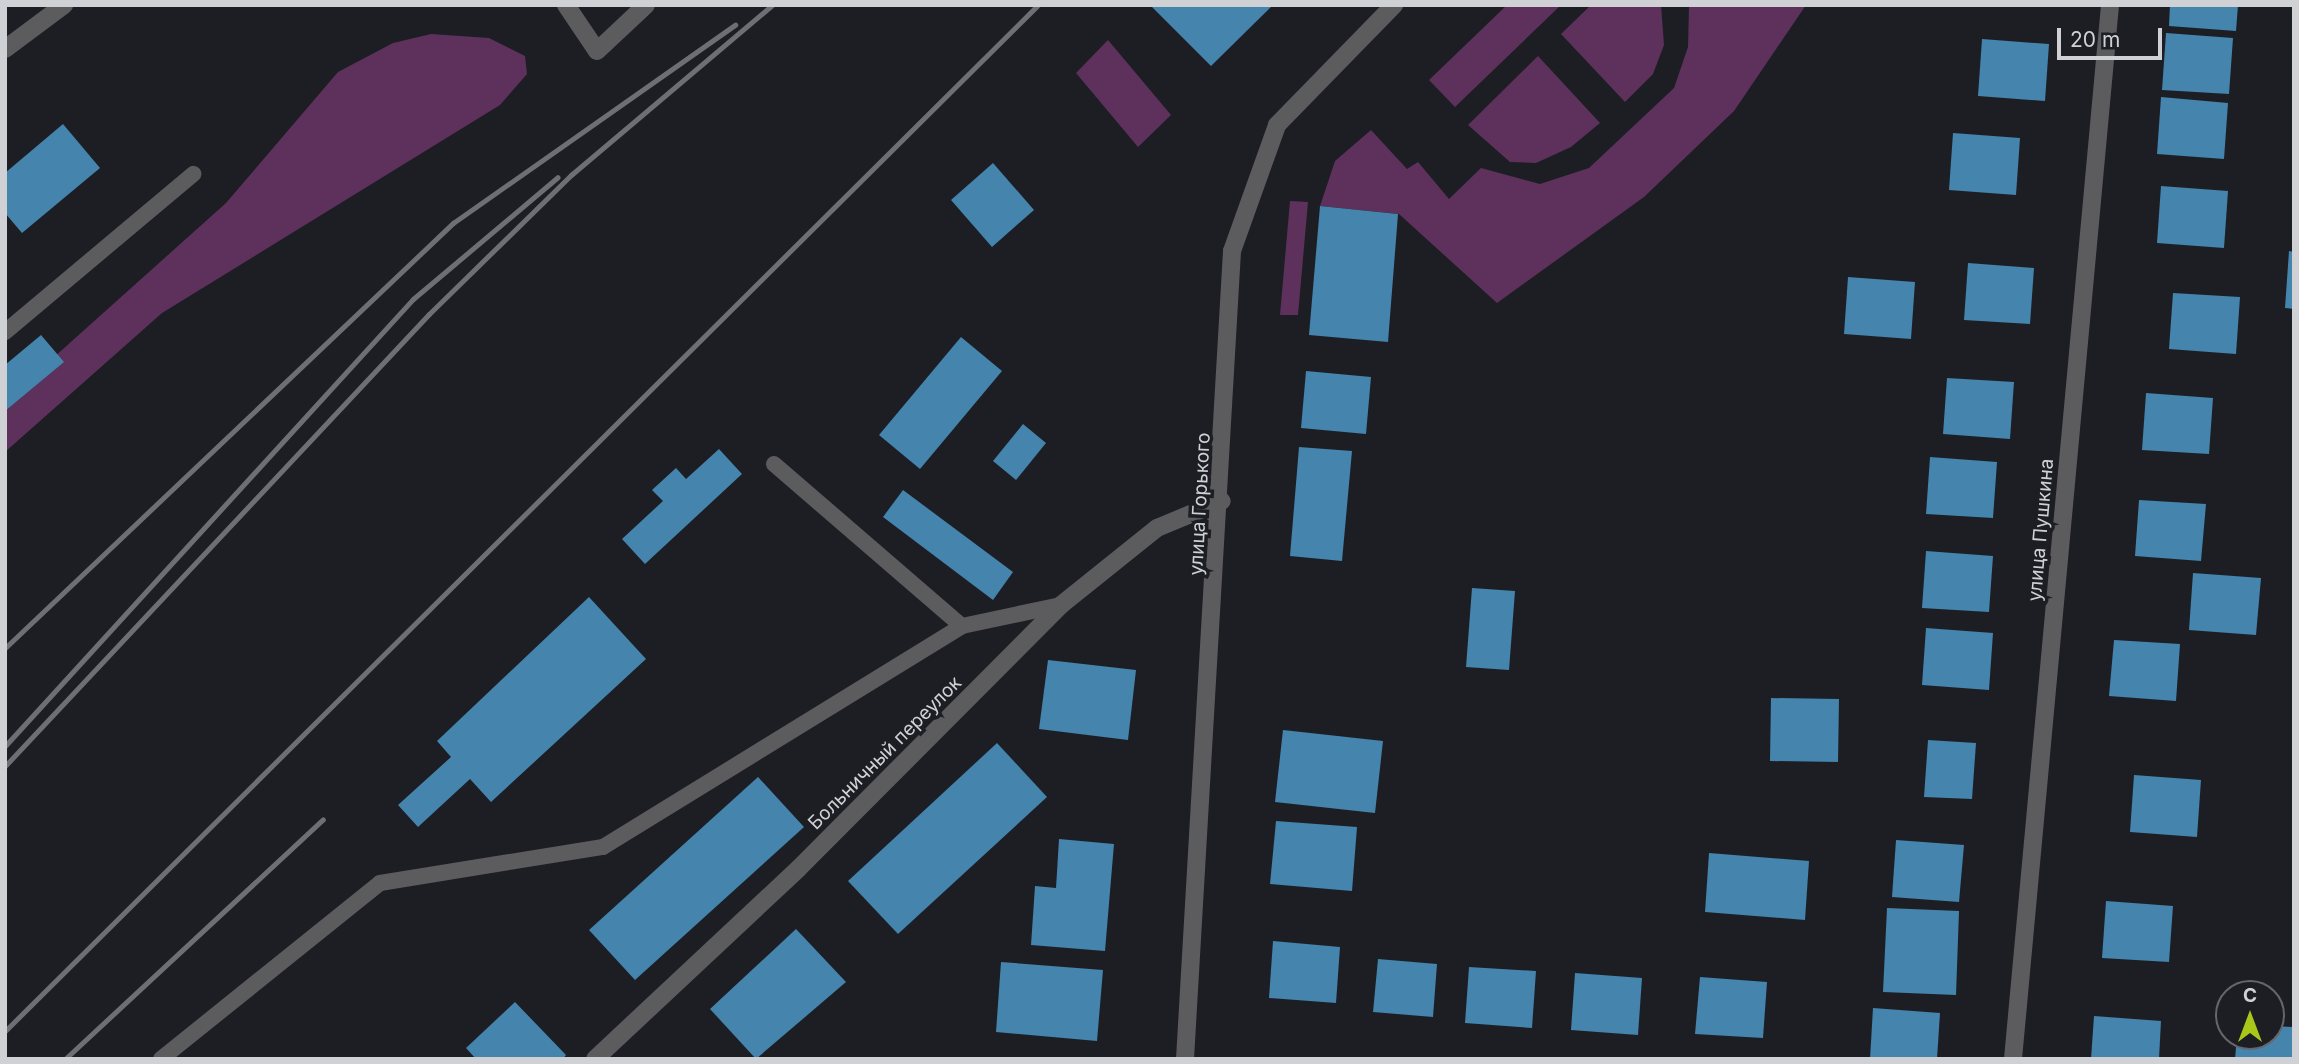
<!DOCTYPE html>
<meta charset="utf-8">
<style>
body{margin:0}
#map{position:relative;width:2299px;height:1064px;overflow:hidden;background:#1c1e24;font-family:Inter,sans-serif}
div>[style]{position:absolute}
[style*='--x']{left:calc(var(--x)*1px);top:calc(var(--y)*1px);width:calc(var(--w)*1px);rotate:calc(var(--a)*1deg)}
.green>*{inset:0;background:#5d315b}
.building>*{inset:0;background:#4484ad}
.service>*{height:16px;margin:-8px;padding:0 8px;transform-origin:8px;border-radius:8px;background:#5c5b5e}
.minor>*{height:18px;margin:-9px;padding:0 9px;transform-origin:9px;border-radius:9px;background:#5c5b5e}
.tertiary>*{height:18px;margin:-9px;padding:0 9px;transform-origin:9px;border-radius:9px;background:#5c5b5e}
.rail>*{height:5px;margin:-2.5px;padding:0 2.5px;transform-origin:2.5px;border-radius:2.5px;background:#6d6f74}
span{translate:-50% -50%;white-space:nowrap;text-align:center;line-height:1.15;-webkit-text-stroke:7px #1c1e24;paint-order:stroke}
.street-label{font-size:19px;color:#d0d1d5}
.frame{position:absolute;inset:0;border:7px solid #d0d1d5;pointer-events:none}
.north{position:absolute;left:2215px;top:980px;width:70px;height:70px;box-sizing:border-box;background:#1c1e24;border:2px solid #64666b;border-radius:50%;rotate:0deg;font-size:19px;font-weight:700;line-height:28px;text-align:center;color:#d0d1d5}
.north::after{content:'';display:block;margin:auto;width:24px;height:32px;background:#a9c719;clip-path:polygon(50% 0,100% 100%,50% 72%,0 100%)}
.scale{position:absolute;left:2057px;top:28px;width:105px;height:32px;box-sizing:border-box;border:4px solid #d0d1d5;border-top:0;padding-left:9px;font-size:21px;line-height:24px;white-space:nowrap;color:#d0d1d5;-webkit-text-stroke:5px #1c1e24;paint-order:stroke}
</style>
<div id="map">
<div class="green">
<div style="clip-path:polygon(1507px 5px,1561px 5px,1455px 107px,1429px 80px)"></div>
<div style="clip-path:polygon(1591px 5px,1661px 5px,1664px 45px,1653px 74px,1625px 102px,1561px 34px)"></div>
<div style="clip-path:polygon(1689px 5px,1806px 5px,1734px 111px,1644px 197px,1497px 303px,1399px 214px,1320px 206px,1335px 161px,1371px 130px,1407px 169px,1418px 162px,1449px 199px,1481px 168px,1540px 184px,1589px 168px,1674px 88px,1688px 47px)"></div>
<div style="clip-path:polygon(431px 34px,489px 38px,525px 56px,527px 74px,500px 105px,162px 313px,5px 452px,5px 401px,226px 203px,338px 72px,393px 43px)"></div>
<div style="clip-path:polygon(1108px 40px,1171px 115px,1138px 147px,1076px 73px)"></div>
<div style="clip-path:polygon(1538px 56px,1600px 123px,1571px 147px,1536px 163px,1510px 162px,1468px 125px)"></div>
<div style="clip-path:polygon(1290px 201px,1308px 202px,1298px 315px,1280px 315px)"></div>
</div>
<div class="building">
<div style="clip-path:polygon(1150px 5px,1273px 5px,1211px 66px)"></div>
<div style="clip-path:polygon(2170px 5px,2238px 5px,2236px 31px,2169px 26px)"></div>
<div style="clip-path:polygon(2166px 33px,2233px 38px,2229px 94px,2162px 90px)"></div>
<div style="clip-path:polygon(1982px 39px,2049px 44px,2045px 101px,1978px 96px)"></div>
<div style="clip-path:polygon(2161px 97px,2228px 103px,2224px 159px,2157px 154px)"></div>
<div style="clip-path:polygon(63px 124px,100px 168px,22px 233px,5px 213px,5px 173px)"></div>
<div style="clip-path:polygon(1953px 133px,2020px 138px,2016px 195px,1949px 190px)"></div>
<div style="clip-path:polygon(993px 163px,1034px 210px,992px 247px,951px 200px)"></div>
<div style="clip-path:polygon(2161px 186px,2228px 191px,2224px 248px,2157px 243px)"></div>
<div style="clip-path:polygon(1320px 206px,1398px 214px,1388px 342px,1309px 335px)"></div>
<div style="clip-path:polygon(2289px 251px,2294px 252px,2294px 309px,2285px 308px)"></div>
<div style="clip-path:polygon(1968px 263px,2034px 268px,2030px 324px,1964px 320px)"></div>
<div style="clip-path:polygon(1848px 277px,1915px 282px,1911px 339px,1844px 334px)"></div>
<div style="clip-path:polygon(2173px 293px,2240px 297px,2236px 354px,2169px 349px)"></div>
<div style="clip-path:polygon(41px 335px,64px 362px,5px 411px,5px 365px)"></div>
<div style="clip-path:polygon(961px 337px,1002px 371px,920px 469px,879px 435px)"></div>
<div style="clip-path:polygon(1306px 371px,1371px 377px,1366px 434px,1301px 428px)"></div>
<div style="clip-path:polygon(1947px 378px,2014px 382px,2010px 439px,1943px 434px)"></div>
<div style="clip-path:polygon(2146px 393px,2213px 398px,2209px 454px,2142px 450px)"></div>
<div style="clip-path:polygon(1023px 424px,1046px 443px,1016px 480px,993px 461px)"></div>
<div style="clip-path:polygon(1299px 447px,1352px 451px,1342px 561px,1290px 556px)"></div>
<div style="clip-path:polygon(719px 449px,742px 474px,645px 564px,622px 539px,663px 501px,652px 490px,676px 468px,686px 479px)"></div>
<div style="clip-path:polygon(1930px 457px,1997px 462px,1993px 518px,1926px 514px)"></div>
<div style="clip-path:polygon(903px 490px,1013px 572px,993px 600px,883px 517px)"></div>
<div style="clip-path:polygon(2139px 500px,2206px 504px,2201px 561px,2135px 556px)"></div>
<div style="clip-path:polygon(1926px 551px,1993px 556px,1989px 612px,1922px 608px)"></div>
<div style="clip-path:polygon(2193px 573px,2261px 578px,2256px 635px,2189px 630px)"></div>
<div style="clip-path:polygon(1472px 588px,1515px 591px,1509px 670px,1466px 667px)"></div>
<div style="clip-path:polygon(589px 597px,646px 659px,491px 802px,470px 779px,418px 827px,398px 805px,451px 757px,437px 741px)"></div>
<div style="clip-path:polygon(1926px 628px,1993px 633px,1989px 690px,1922px 685px)"></div>
<div style="clip-path:polygon(2114px 640px,2180px 644px,2176px 701px,2109px 696px)"></div>
<div style="clip-path:polygon(1048px 660px,1136px 670px,1128px 740px,1039px 729px)"></div>
<div style="clip-path:polygon(1771px 698px,1839px 699px,1838px 762px,1770px 761px)"></div>
<div style="clip-path:polygon(1283px 730px,1383px 741px,1375px 813px,1275px 802px)"></div>
<div style="clip-path:polygon(1928px 740px,1976px 743px,1972px 799px,1924px 797px)"></div>
<div style="clip-path:polygon(997px 743px,1047px 797px,898px 934px,848px 881px)"></div>
<div style="clip-path:polygon(2134px 775px,2201px 780px,2197px 837px,2130px 832px)"></div>
<div style="clip-path:polygon(758px 777px,804px 827px,635px 980px,589px 930px)"></div>
<div style="clip-path:polygon(1276px 821px,1357px 827px,1352px 891px,1270px 884px)"></div>
<div style="clip-path:polygon(1059px 839px,1114px 844px,1105px 951px,1031px 945px,1035px 886px,1056px 888px)"></div>
<div style="clip-path:polygon(1896px 840px,1964px 845px,1959px 902px,1892px 897px)"></div>
<div style="clip-path:polygon(1709px 853px,1809px 861px,1805px 920px,1705px 912px)"></div>
<div style="clip-path:polygon(2106px 901px,2173px 906px,2169px 962px,2102px 958px)"></div>
<div style="clip-path:polygon(1887px 908px,1959px 911px,1956px 995px,1883px 992px)"></div>
<div style="clip-path:polygon(796px 929px,846px 982px,756px 1059px,710px 1009px)"></div>
<div style="clip-path:polygon(1273px 941px,1340px 947px,1336px 1003px,1269px 998px)"></div>
<div style="clip-path:polygon(1378px 959px,1437px 964px,1433px 1017px,1373px 1012px)"></div>
<div style="clip-path:polygon(1001px 962px,1103px 970px,1097px 1041px,996px 1032px)"></div>
<div style="clip-path:polygon(1469px 967px,1536px 971px,1532px 1028px,1465px 1023px)"></div>
<div style="clip-path:polygon(1575px 973px,1642px 978px,1638px 1035px,1571px 1030px)"></div>
<div style="clip-path:polygon(1700px 977px,1767px 982px,1763px 1038px,1695px 1034px)"></div>
<div style="clip-path:polygon(515px 1002px,566px 1055px,563px 1059px,476px 1059px,466px 1048px)"></div>
<div style="clip-path:polygon(1873px 1008px,1940px 1013px,1937px 1059px,1870px 1059px)"></div>
<div style="clip-path:polygon(2094px 1016px,2161px 1021px,2159px 1059px,2091px 1059px)"></div>
<div style="clip-path:polygon(2271px 1026px,2294px 1027px,2294px 1059px,2235px 1059px,2237px 1036px,2271px 1036px)"></div>
</div>
<div class="service">
<div style="--x:5;--y:332;--w:246;--a:-40"></div>
<div style="--x:774;--y:464;--w:248;--a:40.8"></div>
<div style="--x:161;--y:1059;--w:281;--a:-38.8"></div>
<div style="--x:380;--y:883;--w:226;--a:-9.2"></div>
<div style="--x:603;--y:847;--w:422;--a:-31.6"></div>
<div style="--x:962;--y:626;--w:101;--a:-12"></div>
</div>
<div class="minor">
<div style="--x:566;--y:5;--w:55;--a:56"></div>
<div style="--x:597;--y:51;--w:67;--a:-43.2"></div>
<div style="--x:5;--y:49;--w:74;--a:-36.7"></div>
<div style="--x:595;--y:1059;--w:279;--a:-43.1"></div>
<div style="--x:799;--y:868;--w:371;--a:-45.1"></div>
<div style="--x:1061;--y:605;--w:123;--a:-38.7"></div>
<div style="--x:1157;--y:528;--w:70;--a:-22.6"></div>
<div style="--x:2013;--y:1059;--w:1058;--a:-84.74"></div>
</div>
<div class="tertiary">
<div style="--x:1185;--y:1059;--w:809;--a:-86.67"></div>
<div style="--x:1232;--y:251;--w:134;--a:-70.3"></div>
<div style="--x:1277;--y:125;--w:168;--a:-45.7"></div>
</div>
<div class="rail">
<div style="--x:5;--y:648;--w:618;--a:-43.49"></div>
<div style="--x:453;--y:223;--w:345;--a:-35.1"></div>
<div style="--x:5;--y:746;--w:605;--a:-47.61"></div>
<div style="--x:413;--y:299;--w:189;--a:-40.1"></div>
<div style="--x:5;--y:766;--w:620;--a:-46.83"></div>
<div style="--x:429;--y:314;--w:199;--a:-44.4"></div>
<div style="--x:571;--y:175;--w:263;--a:-40.2"></div>
<div style="--x:5;--y:1031;--w:1456;--a:-44.81"></div>
<div style="--x:65;--y:1059;--w:352;--a:-42.9"></div>
</div>
<div class="street-label">
<span style="left:1200px;top:504px;rotate:-87deg">улица Горького</span>
<span style="left:2041px;top:530px;rotate:-85deg">улица Пушкина</span>
<span style="left:885px;top:753px;rotate:-45deg">Больничный переулок</span>
</div>
<div class="frame"></div>
<div class="north">С</div>
<div class="scale">20 m</div>
</div>
